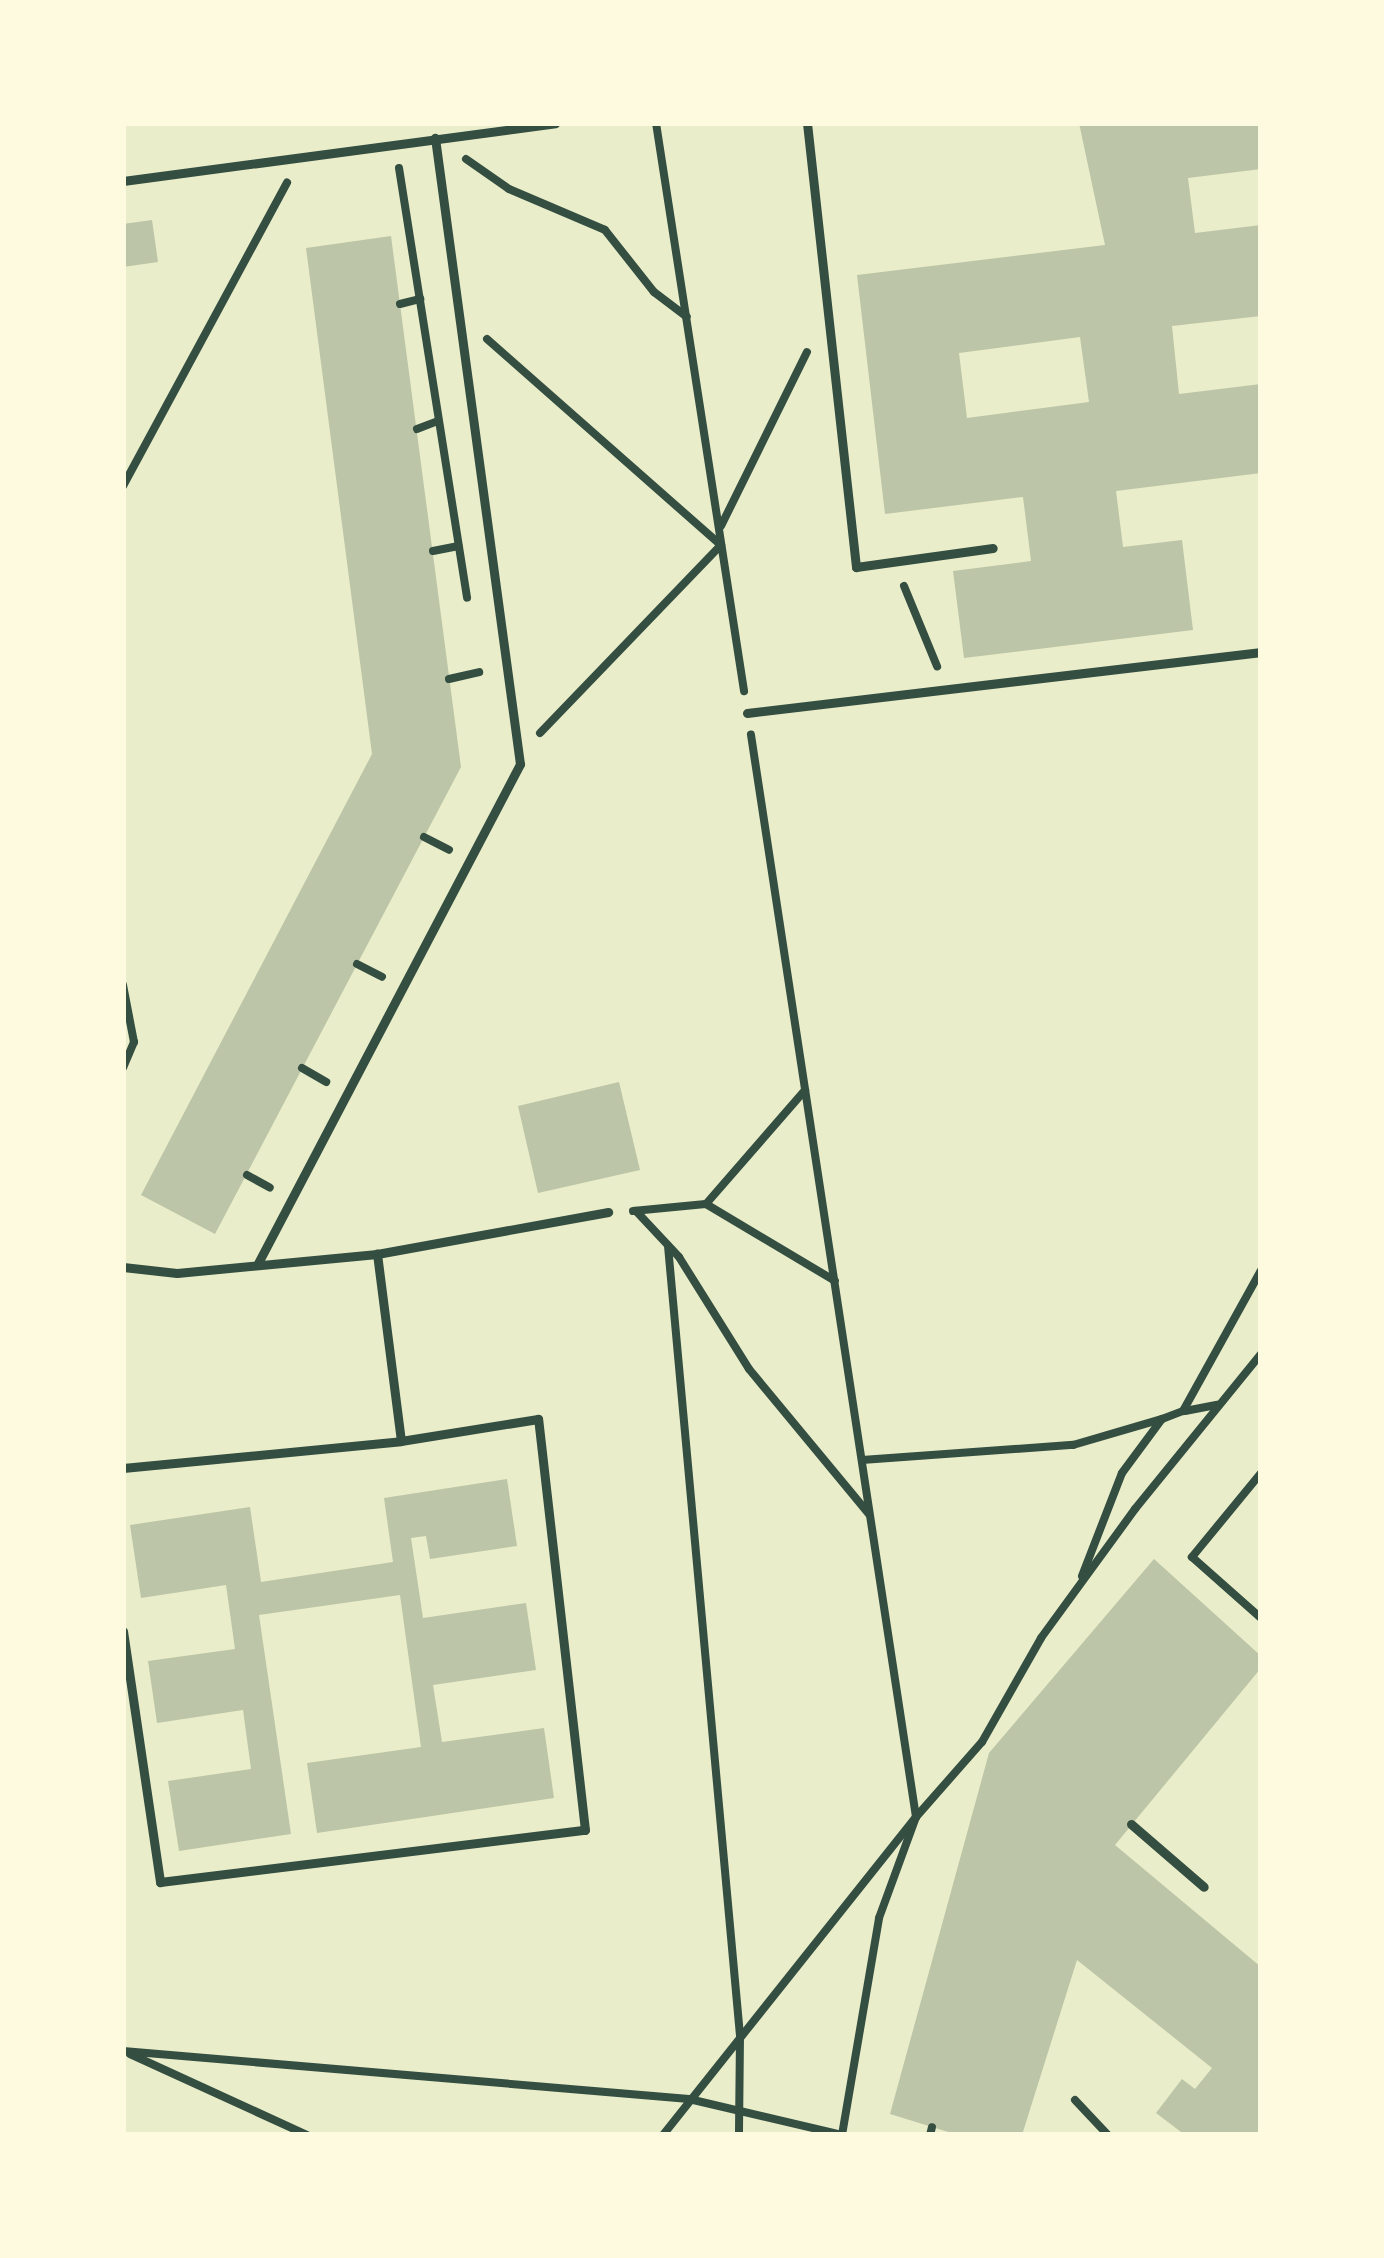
<!DOCTYPE html>
<style>
body{margin:0}
#map{position:relative;width:1384px;height:2258px;overflow:hidden;background:#e9edc9;font-family:"Nunito Sans",sans-serif}
div>[style]{position:absolute}
[style*='--x']{left:calc(var(--x)*1px);top:calc(var(--y)*1px);width:calc(var(--w)*1px);rotate:calc(var(--a)*1deg)}
.building>*{inset:0;background:#bcc5a7}
.path>*{height:8px;margin:-4px;padding:0 4px;transform-origin:4px;border-radius:4px;background:#344e41}
.service>*{height:9px;margin:-4.5px;padding:0 4.5px;transform-origin:4.5px;border-radius:4.5px;background:#344e41}
span{translate:-50% -50%;white-space:nowrap;text-align:center;line-height:1.15;-webkit-text-stroke:12px #fefae0;paint-order:stroke}
.frame{position:absolute;inset:0;border:126px solid #fefae0;pointer-events:none}
</style>
<div id="map">
<div class="building">
<div style="clip-path:polygon(evenodd,1079px 123px,1259px 123px,1261px 169px,1188px 178px,1195px 233px,1261px 225px,1261px 316px,1172px 326px,1179px 394px,1261px 384px,1261px 473px,1116px 491px,1123px 547px,1182px 540px,1193px 630px,964px 658px,953px 571px,1031px 561px,1023px 497px,885px 514px,857px 275px,1105px 245px,1079px 123px,1080px 337px,1089px 402px,967px 418px,959px 353px,1080px 337px)"></div>
<div style="clip-path:polygon(152px 220px,158px 262px,123px 267px,123px 224px)"></div>
<div style="clip-path:polygon(391px 236px,461px 767px,215px 1234px,141px 1195px,372px 754px,306px 248px)"></div>
<div style="clip-path:polygon(619px 1082px,640px 1170px,538px 1193px,518px 1106px)"></div>
<div style="clip-path:polygon(507px 1479px,517px 1546px,430px 1559px,426px 1536px,411px 1538px,423px 1618px,526px 1603px,536px 1670px,433px 1685px,442px 1742px,544px 1728px,554px 1798px,317px 1833px,307px 1763px,421px 1747px,400px 1595px,259px 1615px,291px 1834px,179px 1851px,168px 1781px,251px 1769px,243px 1710px,157px 1723px,148px 1661px,235px 1649px,226px 1585px,141px 1598px,130px 1525px,250px 1507px,261px 1582px,393px 1562px,384px 1498px)"></div>
<div style="clip-path:polygon(1154px 1559px,1261px 1656px,1261px 1668px,1115px 1845px,1261px 1967px,1261px 2135px,1185px 2135px,1156px 2113px,1182px 2079px,1195px 2089px,1212px 2068px,1077px 1960px,1022px 2135px,958px 2135px,890px 2114px,989px 1753px)"></div>
</div>
<div class="path">
<div style="--x:656;--y:123;--w:575;--a:81.19"></div>
<div style="--x:466;--y:159;--w:52;--a:34.9"></div>
<div style="--x:509;--y:189;--w:104;--a:23.1"></div>
<div style="--x:605;--y:230;--w:79;--a:51.7"></div>
<div style="--x:654;--y:292;--w:41;--a:37.1"></div>
<div style="--x:399;--y:168;--w:435;--a:81"></div>
<div style="--x:400;--y:304;--w:21;--a:-14"></div>
<div style="--x:487;--y:339;--w:312;--a:41.4"></div>
<div style="--x:721;--y:545;--w:261;--a:133.9"></div>
<div style="--x:417;--y:429;--w:22;--a:-21"></div>
<div style="--x:123;--y:486;--w:345;--a:-61.6"></div>
<div style="--x:721;--y:526;--w:194;--a:-63.7"></div>
<div style="--x:433;--y:551;--w:26;--a:-11"></div>
<div style="--x:904;--y:586;--w:87;--a:67.6"></div>
<div style="--x:449;--y:679;--w:31;--a:-13"></div>
<div style="--x:424;--y:837;--w:28;--a:27"></div>
<div style="--x:357;--y:964;--w:28;--a:27"></div>
<div style="--x:123;--y:985;--w:58;--a:79.1"></div>
<div style="--x:134;--y:1042;--w:28;--a:113"></div>
<div style="--x:302;--y:1068;--w:28;--a:30"></div>
<div style="--x:247;--y:1175;--w:26;--a:29"></div>
<div style="--x:706;--y:1204;--w:151;--a:-49"></div>
<div style="--x:633;--y:1211;--w:73;--a:-5.5"></div>
<div style="--x:706;--y:1204;--w:150;--a:30.8"></div>
<div style="--x:636;--y:1211;--w:63;--a:46.9"></div>
<div style="--x:679;--y:1257;--w:132;--a:58"></div>
<div style="--x:749;--y:1369;--w:188;--a:50.4"></div>
<div style="--x:668;--y:1246;--w:793;--a:84.79"></div>
<div style="--x:740;--y:2036;--w:99;--a:90.6"></div>
<div style="--x:1185;--y:1411;--w:33;--a:-11"></div>
<div style="--x:862;--y:1460;--w:212;--a:-4.1"></div>
<div style="--x:1073;--y:1445;--w:93;--a:-16.3"></div>
<div style="--x:1261;--y:1473;--w:109;--a:129.4"></div>
<div style="--x:1192;--y:1557;--w:92;--a:41.5"></div>
<div style="--x:1082;--y:1576;--w:110;--a:-68.8"></div>
<div style="--x:1122;--y:1473;--w:67;--a:-53.5"></div>
<div style="--x:1162;--y:1419;--w:22;--a:-21"></div>
<div style="--x:1183;--y:1411;--w:161;--a:-61"></div>
<div style="--x:123;--y:2051;--w:568;--a:4.85"></div>
<div style="--x:689;--y:2099;--w:157;--a:13.2"></div>
<div style="--x:842;--y:2135;--w:220;--a:-80.3"></div>
<div style="--x:879;--y:1918;--w:108;--a:-69.9"></div>
<div style="--x:916;--y:1817;--w:100;--a:-48.7"></div>
<div style="--x:982;--y:1742;--w:120;--a:-60.4"></div>
<div style="--x:1041;--y:1638;--w:160;--a:-53.9"></div>
<div style="--x:1135;--y:1509;--w:200;--a:-50.9"></div>
<div style="--x:130;--y:2054;--w:195;--a:24.6"></div>
<div style="--x:1075;--y:2100;--w:48;--a:46.7"></div>
<div style="--x:663;--y:2135;--w:406;--a:-51.5"></div>
<div style="--x:916;--y:1817;--w:1095;--a:-98.67"></div>
<div style="--x:930;--y:2135;--w:8;--a:-76"></div>
</div>
<div class="service">
<div style="--x:807;--y:123;--w:447;--a:83.7"></div>
<div style="--x:856;--y:567;--w:138;--a:-7.9"></div>
<div style="--x:123;--y:181;--w:436;--a:-7.6"></div>
<div style="--x:747;--y:713;--w:518;--a:-6.77"></div>
<div style="--x:257;--y:1265;--w:566;--a:-62.3"></div>
<div style="--x:520;--y:764;--w:632;--a:-97.73"></div>
<div style="--x:123;--y:1267;--w:54;--a:6.3"></div>
<div style="--x:177;--y:1273;--w:201;--a:-5.4"></div>
<div style="--x:377;--y:1254;--w:235;--a:-10.3"></div>
<div style="--x:123;--y:1468;--w:279;--a:-5.5"></div>
<div style="--x:401;--y:1441;--w:189;--a:-97.3"></div>
<div style="--x:123;--y:1631;--w:254;--a:81.6"></div>
<div style="--x:160;--y:1882;--w:428;--a:-7"></div>
<div style="--x:585;--y:1830;--w:414;--a:-96.5"></div>
<div style="--x:538;--y:1419;--w:139;--a:170.9"></div>
<div style="--x:1131;--y:1824;--w:96;--a:40.8"></div>
</div>
<div class="frame"></div>
</div>
